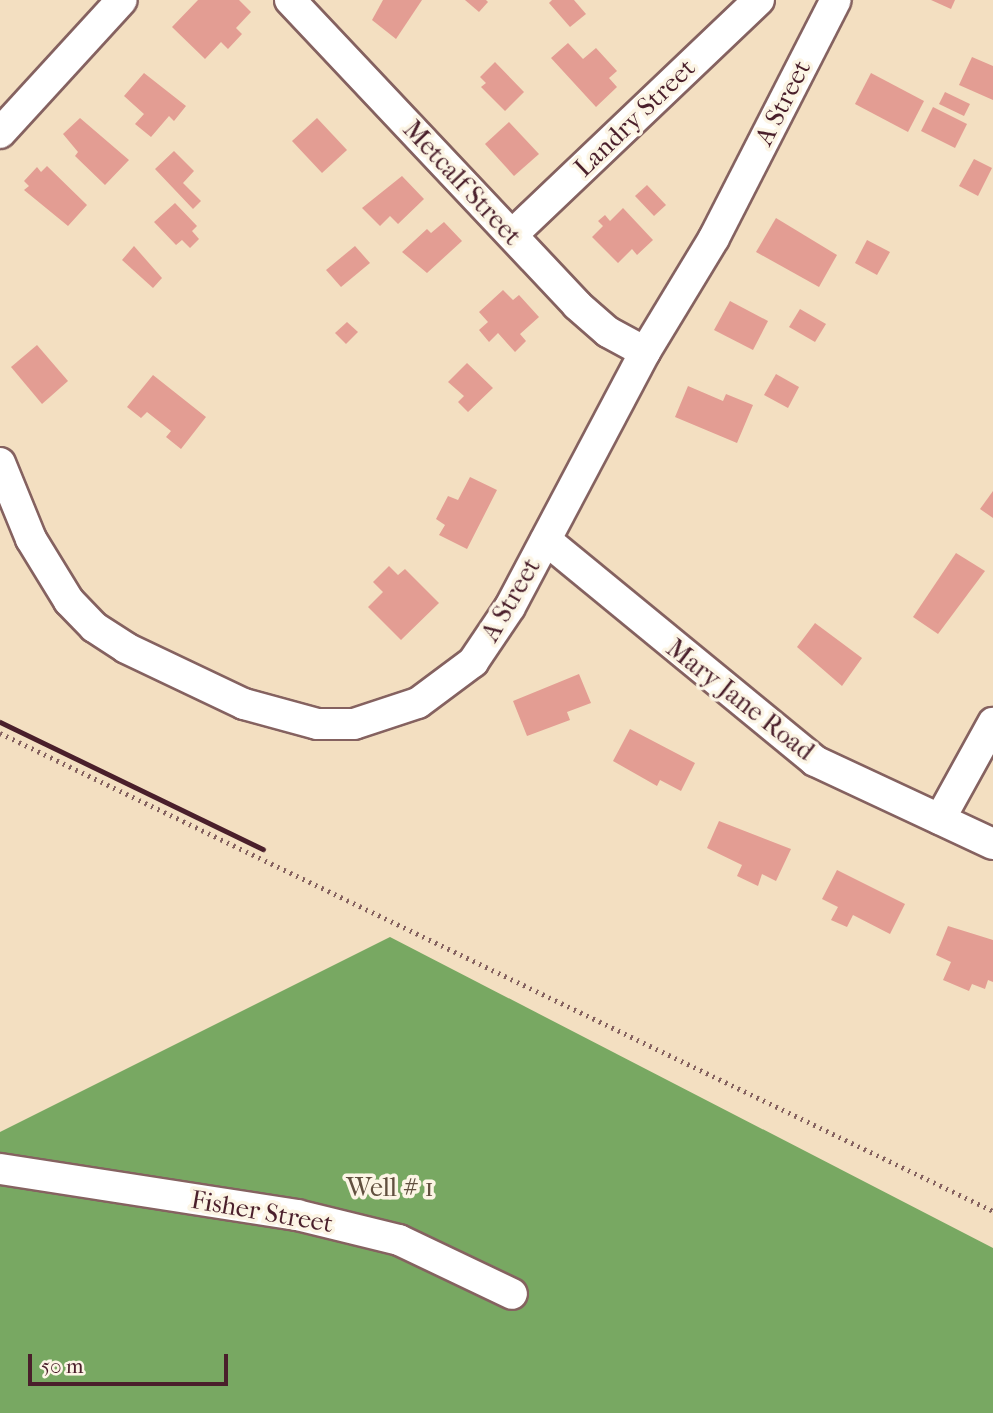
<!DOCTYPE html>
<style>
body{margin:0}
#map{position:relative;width:993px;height:1413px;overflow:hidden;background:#f3dfc1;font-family:"IM FELL French Canon",serif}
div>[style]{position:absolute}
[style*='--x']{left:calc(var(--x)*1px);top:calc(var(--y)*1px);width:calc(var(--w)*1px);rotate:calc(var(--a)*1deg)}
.forest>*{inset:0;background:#78a862}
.building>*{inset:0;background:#e39d93}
.path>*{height:4.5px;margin-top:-2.25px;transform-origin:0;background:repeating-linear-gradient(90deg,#856260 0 2px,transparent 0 7px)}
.roads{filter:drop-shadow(2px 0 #856260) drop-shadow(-2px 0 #856260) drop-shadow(0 2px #856260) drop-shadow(0 -2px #856260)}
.minor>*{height:30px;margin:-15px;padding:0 15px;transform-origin:15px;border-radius:15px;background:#fff}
.rail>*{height:5px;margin:-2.5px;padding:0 2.5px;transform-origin:2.5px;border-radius:2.5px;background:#4a1f2b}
span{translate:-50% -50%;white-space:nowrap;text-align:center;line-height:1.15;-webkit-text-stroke:7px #fcf5e5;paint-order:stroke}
.street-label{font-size:26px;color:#4a1f2b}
.park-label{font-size:26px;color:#61503f}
.scale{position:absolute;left:28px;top:1354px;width:200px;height:32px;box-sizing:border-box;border:4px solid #4a1f2b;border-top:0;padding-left:9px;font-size:21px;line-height:24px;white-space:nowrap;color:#4a1f2b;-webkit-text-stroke:5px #fcf5e5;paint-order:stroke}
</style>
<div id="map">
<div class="forest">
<div style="clip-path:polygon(390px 937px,993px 1248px,993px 1413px,0 1413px,0 1132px)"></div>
</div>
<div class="building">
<div style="clip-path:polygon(198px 0,239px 0,251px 12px,236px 28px,242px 34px,228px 49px,221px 42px,205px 59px,172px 27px)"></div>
<div style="clip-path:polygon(383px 0,422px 0,396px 39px,372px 20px)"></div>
<div style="clip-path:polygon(465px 0,486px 0,488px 2px,479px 12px)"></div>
<div style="clip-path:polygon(552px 0,574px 0,586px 14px,570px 27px,549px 3px)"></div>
<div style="clip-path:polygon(931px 0,955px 0,951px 9px)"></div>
<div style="clip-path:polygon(568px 43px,583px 59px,596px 48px,617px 71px,609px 78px,617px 87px,596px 107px,551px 58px)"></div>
<div style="clip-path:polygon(972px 57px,993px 66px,993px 100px,959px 85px)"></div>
<div style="clip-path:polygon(495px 62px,524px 92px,505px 111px,481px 87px,486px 83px,480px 77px)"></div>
<div style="clip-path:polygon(144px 73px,186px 106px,174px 121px,169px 116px,151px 137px,135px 124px,144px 114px,124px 96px)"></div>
<div style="clip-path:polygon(871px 73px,924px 101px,908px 132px,855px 104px)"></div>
<div style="clip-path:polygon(945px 92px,970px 104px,964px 116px,939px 104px)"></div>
<div style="clip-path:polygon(933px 107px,967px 124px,955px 148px,921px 131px)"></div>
<div style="clip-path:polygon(80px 118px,129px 160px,105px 185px,75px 156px,78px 152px,63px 134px)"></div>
<div style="clip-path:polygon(317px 118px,347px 150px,322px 173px,292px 141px)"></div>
<div style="clip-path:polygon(509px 122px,539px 154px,514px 176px,485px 144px)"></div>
<div style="clip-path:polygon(174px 151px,194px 171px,183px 183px,201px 201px,193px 209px,155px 169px)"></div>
<div style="clip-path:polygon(974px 159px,992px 168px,978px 196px,959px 186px)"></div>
<div style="clip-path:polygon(47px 166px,87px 205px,68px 226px,24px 190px,29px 186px,24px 181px,37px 167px,41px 172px)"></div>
<div style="clip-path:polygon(402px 176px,424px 199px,398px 224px,390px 216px,380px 226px,362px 208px)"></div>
<div style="clip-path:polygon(647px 185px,666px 205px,654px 216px,635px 196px)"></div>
<div style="clip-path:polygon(175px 203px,197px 226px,192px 231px,199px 239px,190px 248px,182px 240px,176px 245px,154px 222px)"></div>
<div style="clip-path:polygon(623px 208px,653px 240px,637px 255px,632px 249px,618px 263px,592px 237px,603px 226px,598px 221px,605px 215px,610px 221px)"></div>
<div style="clip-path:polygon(776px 218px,837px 255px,819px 287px,756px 252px)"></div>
<div style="clip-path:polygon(444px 222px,462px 241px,427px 273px,402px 252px,427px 229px,431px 233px)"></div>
<div style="clip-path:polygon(867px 240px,890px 252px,877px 275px,855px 263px)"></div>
<div style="clip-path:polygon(134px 246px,162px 278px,153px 288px,122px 260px)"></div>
<div style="clip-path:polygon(355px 246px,370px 263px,341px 287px,326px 270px)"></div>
<div style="clip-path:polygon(503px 290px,513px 300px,519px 295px,539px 317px,520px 334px,526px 341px,515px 352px,498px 333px,489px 342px,479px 330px,488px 322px,479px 312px)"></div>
<div style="clip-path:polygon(730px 301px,768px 321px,753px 350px,714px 330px)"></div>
<div style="clip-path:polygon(800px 309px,826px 324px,815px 342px,789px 327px)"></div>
<div style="clip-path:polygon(347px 322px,358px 332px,346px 344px,335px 333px)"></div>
<div style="clip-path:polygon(37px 345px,68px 381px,42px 404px,11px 367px)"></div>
<div style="clip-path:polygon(467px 363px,493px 388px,468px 412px,458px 402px,464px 396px,448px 382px)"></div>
<div style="clip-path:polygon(776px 374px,799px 387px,788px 408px,764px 395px)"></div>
<div style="clip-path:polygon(153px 375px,206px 417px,181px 449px,166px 437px,171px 431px,147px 412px,141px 418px,127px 407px)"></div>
<div style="clip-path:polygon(688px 386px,723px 401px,726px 394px,753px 405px,737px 443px,675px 417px)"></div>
<div style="clip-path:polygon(470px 477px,497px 490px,467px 549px,439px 535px,445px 525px,436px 519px,448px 496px,458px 500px)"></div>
<div style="clip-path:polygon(993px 491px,993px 518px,980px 509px)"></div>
<div style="clip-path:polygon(956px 553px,985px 571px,938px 634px,913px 617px)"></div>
<div style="clip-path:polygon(389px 566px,398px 575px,405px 569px,439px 603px,401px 640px,368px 607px,383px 592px,373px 582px)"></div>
<div style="clip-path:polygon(815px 623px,862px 658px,842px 686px,797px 647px)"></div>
<div style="clip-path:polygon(579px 674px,591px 703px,567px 712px,570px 720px,527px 736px,513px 701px)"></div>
<div style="clip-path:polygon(630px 729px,695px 763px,681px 791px,660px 780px,657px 786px,613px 761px)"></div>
<div style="clip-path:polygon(719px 821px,791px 849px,776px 881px,762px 874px,758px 886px,737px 876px,742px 865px,707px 848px)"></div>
<div style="clip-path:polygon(837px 870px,905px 904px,890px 934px,853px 915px,847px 927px,831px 920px,838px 907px,822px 899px)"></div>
<div style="clip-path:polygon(948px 926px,993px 940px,993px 982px,988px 980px,985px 989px,972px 984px,969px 991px,943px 980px,951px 962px,936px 955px)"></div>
</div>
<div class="path">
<div style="--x:0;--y:733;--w:1102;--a:25.7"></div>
</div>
<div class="roads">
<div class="minor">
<div style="--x:290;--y:0;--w:419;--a:46.7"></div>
<div style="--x:577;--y:305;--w:41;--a:41.1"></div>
<div style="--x:608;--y:332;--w:42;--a:28.4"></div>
<div style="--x:0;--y:133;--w:180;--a:-47.5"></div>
<div style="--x:512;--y:235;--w:341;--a:-43.6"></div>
<div style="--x:0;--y:463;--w:82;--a:67.8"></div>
<div style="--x:31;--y:539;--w:73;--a:58.5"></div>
<div style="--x:69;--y:601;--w:36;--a:46"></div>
<div style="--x:94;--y:627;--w:38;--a:33"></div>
<div style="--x:126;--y:648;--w:131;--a:25.4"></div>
<div style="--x:244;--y:704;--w:76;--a:15.3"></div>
<div style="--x:317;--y:724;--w:37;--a:0"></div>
<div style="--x:354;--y:724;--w:67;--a:-18.2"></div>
<div style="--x:418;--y:703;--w:69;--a:-36.7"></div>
<div style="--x:473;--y:662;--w:66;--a:-56.1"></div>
<div style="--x:510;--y:607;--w:289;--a:-62.1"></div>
<div style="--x:645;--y:352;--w:133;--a:-58.8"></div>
<div style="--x:714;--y:238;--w:267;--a:-62.9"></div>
<div style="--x:546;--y:540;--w:348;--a:39.4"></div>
<div style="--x:815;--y:761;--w:196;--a:25"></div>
<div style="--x:940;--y:819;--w:110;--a:-61.1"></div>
<div style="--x:0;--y:1169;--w:301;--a:8.8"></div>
<div style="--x:297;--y:1215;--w:105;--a:13.8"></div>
<div style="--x:399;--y:1240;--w:125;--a:25.5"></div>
</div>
</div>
<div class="rail">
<div style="--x:0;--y:722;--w:292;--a:25.8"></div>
</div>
<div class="street-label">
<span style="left:783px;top:103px;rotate:-63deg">A Street</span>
<span style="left:635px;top:118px;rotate:-44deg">Landry Street</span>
<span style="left:462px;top:183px;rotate:47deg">Metcalf Street</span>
<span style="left:511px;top:600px;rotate:-60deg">A Street</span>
<span style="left:740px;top:700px;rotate:38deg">Mary Jane Road</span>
<span style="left:262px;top:1212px;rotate:10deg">Fisher Street</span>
</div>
<div class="park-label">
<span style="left:390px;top:1188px">Well # 1</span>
</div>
<div class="scale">50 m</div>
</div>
